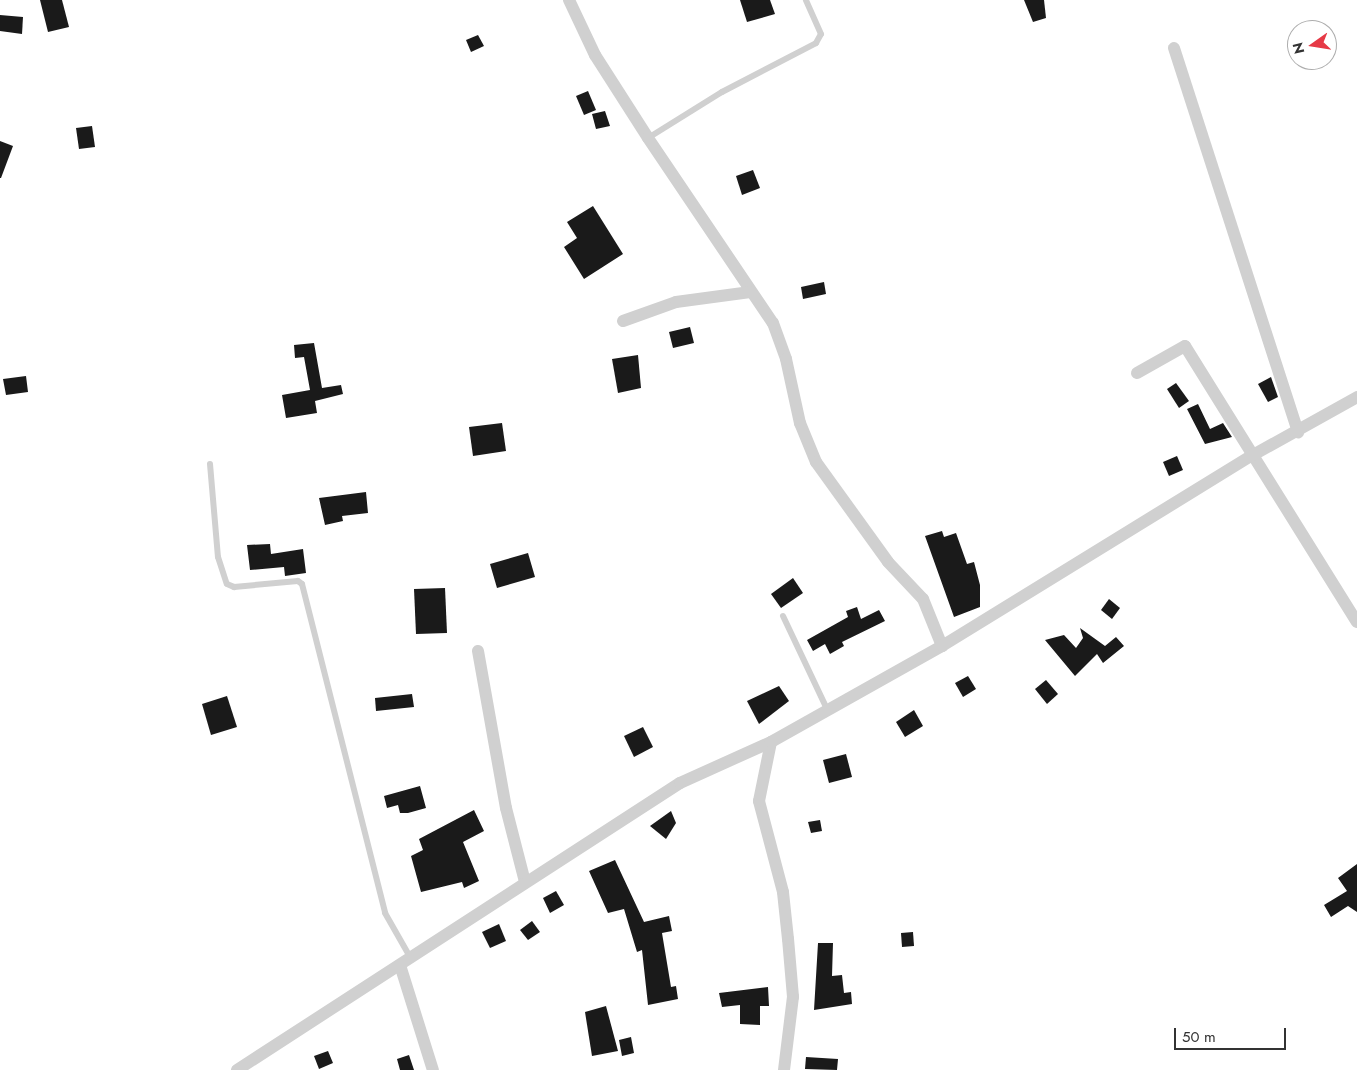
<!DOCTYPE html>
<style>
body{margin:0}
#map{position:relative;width:1357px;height:1070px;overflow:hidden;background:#fff;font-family:Jost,sans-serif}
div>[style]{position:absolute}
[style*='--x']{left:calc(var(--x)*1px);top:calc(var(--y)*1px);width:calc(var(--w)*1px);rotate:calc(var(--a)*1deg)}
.building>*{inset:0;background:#1a1a1a}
.lane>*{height:6px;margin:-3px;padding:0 3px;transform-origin:3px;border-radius:3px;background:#d0d0d0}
.street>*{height:12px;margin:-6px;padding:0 6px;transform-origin:6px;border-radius:6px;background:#d0d0d0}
span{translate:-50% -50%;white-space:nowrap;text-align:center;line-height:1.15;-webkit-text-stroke:5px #fff;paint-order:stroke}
.north{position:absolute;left:1287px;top:20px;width:50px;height:50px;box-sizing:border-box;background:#fff;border:1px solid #adadad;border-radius:50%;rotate:257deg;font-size:14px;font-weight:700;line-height:20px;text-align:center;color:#333}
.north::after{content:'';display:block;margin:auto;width:18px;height:22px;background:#e63946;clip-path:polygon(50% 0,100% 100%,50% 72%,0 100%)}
.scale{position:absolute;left:1174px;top:1028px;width:112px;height:22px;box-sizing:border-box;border:2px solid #333;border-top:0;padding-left:6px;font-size:15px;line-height:18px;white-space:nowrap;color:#333;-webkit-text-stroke:4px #fff;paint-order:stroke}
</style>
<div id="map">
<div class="building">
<div style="clip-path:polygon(40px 0,62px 0,69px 27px,48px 32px)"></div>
<div style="clip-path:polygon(740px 0,770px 0,775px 14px,747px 22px)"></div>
<div style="clip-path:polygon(1024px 0,1044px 0,1046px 18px,1033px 22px)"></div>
<div style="clip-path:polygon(0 15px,23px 17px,22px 34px,0 31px)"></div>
<div style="clip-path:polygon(478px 35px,484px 46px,471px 52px,466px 40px)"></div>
<div style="clip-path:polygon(588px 91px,596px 110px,584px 115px,576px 96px)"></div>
<div style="clip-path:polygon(605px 111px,610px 126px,596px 129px,592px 114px)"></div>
<div style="clip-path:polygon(92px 126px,95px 147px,79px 149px,76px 128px)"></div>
<div style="clip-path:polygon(0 141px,13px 146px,1px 178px,0 178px)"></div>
<div style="clip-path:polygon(753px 170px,760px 188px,742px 195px,736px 176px)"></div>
<div style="clip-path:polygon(593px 206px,623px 254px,584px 279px,564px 247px,577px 238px,567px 222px)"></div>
<div style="clip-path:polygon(824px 282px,826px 294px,803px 299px,801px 287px)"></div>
<div style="clip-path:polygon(690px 327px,694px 343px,673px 348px,669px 332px)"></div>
<div style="clip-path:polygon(314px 343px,322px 388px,341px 385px,343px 394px,315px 401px,317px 413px,286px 418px,282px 395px,310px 390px,304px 357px,295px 358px,294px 345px)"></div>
<div style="clip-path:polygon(638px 355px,641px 388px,618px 393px,612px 359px)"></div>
<div style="clip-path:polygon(26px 376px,28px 392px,6px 395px,3px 379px)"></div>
<div style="clip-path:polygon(1271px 377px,1278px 397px,1268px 402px,1258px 384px)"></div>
<div style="clip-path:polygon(1176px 383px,1189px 401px,1179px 408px,1167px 389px)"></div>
<div style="clip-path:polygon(1198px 404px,1210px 429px,1223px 423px,1232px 437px,1205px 444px,1187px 409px)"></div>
<div style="clip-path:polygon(502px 423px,506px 451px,473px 456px,469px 427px)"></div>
<div style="clip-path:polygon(1177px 456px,1183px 470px,1169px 476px,1163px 462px)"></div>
<div style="clip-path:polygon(366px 492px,368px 513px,342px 516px,343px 521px,325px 525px,319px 498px)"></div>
<div style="clip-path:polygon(942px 531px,944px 537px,956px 533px,967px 564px,974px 562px,980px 585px,980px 607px,954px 617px,925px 536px)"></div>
<div style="clip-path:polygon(270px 544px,271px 554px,303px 549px,306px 573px,285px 576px,284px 567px,250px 570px,247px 545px)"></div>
<div style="clip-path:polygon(528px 553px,535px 577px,497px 588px,490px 564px)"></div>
<div style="clip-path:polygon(793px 578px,803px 593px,781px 608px,771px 594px)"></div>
<div style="clip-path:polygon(445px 588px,447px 633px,416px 634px,414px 589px)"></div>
<div style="clip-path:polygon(1109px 599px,1120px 608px,1112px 619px,1101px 610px)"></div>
<div style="clip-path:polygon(857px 607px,861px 619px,879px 610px,885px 621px,842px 642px,844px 646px,830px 654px,825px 644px,813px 651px,807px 640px,848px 617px,846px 611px)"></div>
<div style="clip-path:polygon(1080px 628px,1105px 646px,1116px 637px,1124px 646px,1103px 663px,1097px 654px,1075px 676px,1045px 640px,1064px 635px,1076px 648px,1083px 638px)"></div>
<div style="clip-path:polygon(968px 676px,976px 689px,963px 697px,955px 683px)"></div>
<div style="clip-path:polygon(1046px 680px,1058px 694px,1047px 704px,1035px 689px)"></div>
<div style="clip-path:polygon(779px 686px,789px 701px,759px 724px,747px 701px)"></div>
<div style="clip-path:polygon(412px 694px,414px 707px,376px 711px,375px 698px)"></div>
<div style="clip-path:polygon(227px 696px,237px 727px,211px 735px,202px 704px)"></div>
<div style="clip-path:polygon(914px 710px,923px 726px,905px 737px,896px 722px)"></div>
<div style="clip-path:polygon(643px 727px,653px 747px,634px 757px,624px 736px)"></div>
<div style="clip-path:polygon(846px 754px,852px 777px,829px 783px,823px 760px)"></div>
<div style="clip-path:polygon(420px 786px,426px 808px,408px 813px,400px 813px,398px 805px,387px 808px,384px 796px)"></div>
<div style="clip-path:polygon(474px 810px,484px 831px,463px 842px,479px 881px,464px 888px,462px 882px,421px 892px,411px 856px,423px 850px,419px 839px)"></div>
<div style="clip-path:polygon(671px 811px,676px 823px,666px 839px,650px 826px)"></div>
<div style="clip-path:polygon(820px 820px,822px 831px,811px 833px,808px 822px)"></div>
<div style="clip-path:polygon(615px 860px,644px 922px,669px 916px,672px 931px,662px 933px,671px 987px,676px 986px,678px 999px,648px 1005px,642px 950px,637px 952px,624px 909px,608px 913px,589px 871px)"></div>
<div style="clip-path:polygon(1357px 864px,1357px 912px,1348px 906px,1331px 917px,1324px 905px,1347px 891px,1338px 878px)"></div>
<div style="clip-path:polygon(556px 891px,564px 905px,550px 913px,543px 898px)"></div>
<div style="clip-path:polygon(532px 921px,540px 932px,528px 940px,520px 930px)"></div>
<div style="clip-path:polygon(499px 924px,506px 941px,490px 948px,482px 932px)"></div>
<div style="clip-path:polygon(913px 932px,914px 946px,902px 947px,901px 933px)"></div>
<div style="clip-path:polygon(818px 943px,833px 943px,832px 976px,842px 975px,844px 993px,851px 992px,852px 1004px,814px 1010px)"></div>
<div style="clip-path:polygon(768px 987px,769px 1006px,760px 1006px,760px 1025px,740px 1024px,740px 1005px,722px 1007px,719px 993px)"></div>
<div style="clip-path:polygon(606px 1006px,618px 1051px,592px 1056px,585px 1012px)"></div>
<div style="clip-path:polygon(631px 1037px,634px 1053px,622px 1056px,619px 1040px)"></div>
<div style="clip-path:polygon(328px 1051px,333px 1063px,319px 1069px,314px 1056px)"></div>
<div style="clip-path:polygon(409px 1055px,414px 1070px,400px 1070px,397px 1059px)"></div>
<div style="clip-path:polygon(806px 1057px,838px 1059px,837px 1070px,805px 1069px)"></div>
</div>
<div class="lane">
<div style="--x:648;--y:138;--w:87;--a:-31.9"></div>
<div style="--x:722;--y:92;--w:106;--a:-27.5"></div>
<div style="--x:816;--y:43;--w:10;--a:-61"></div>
<div style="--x:821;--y:34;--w:37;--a:-114"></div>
<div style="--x:210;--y:464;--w:93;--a:85.1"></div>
<div style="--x:218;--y:557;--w:28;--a:72"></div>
<div style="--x:227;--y:584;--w:8;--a:23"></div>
<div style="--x:234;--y:587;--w:64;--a:-5.4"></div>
<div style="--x:298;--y:581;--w:5;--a:37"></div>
<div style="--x:302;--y:584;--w:339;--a:75.8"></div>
<div style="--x:385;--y:913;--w:51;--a:60.4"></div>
<div style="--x:783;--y:616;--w:103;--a:64.7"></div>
</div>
<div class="street">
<div style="--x:569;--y:0;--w:61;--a:64.7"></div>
<div style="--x:595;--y:55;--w:98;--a:57.4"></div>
<div style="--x:648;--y:138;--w:223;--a:56"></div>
<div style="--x:773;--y:323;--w:38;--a:70"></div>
<div style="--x:786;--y:359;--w:66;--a:77.7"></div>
<div style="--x:800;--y:423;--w:42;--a:67.7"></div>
<div style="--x:816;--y:462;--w:123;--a:54.2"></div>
<div style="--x:888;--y:562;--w:51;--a:46.6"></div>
<div style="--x:923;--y:599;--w:51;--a:68"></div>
<div style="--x:1174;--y:48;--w:404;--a:72.1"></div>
<div style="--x:623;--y:321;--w:56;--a:-19.7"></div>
<div style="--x:676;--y:302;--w:75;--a:-7.7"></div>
<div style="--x:1137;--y:373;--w:55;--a:-29.4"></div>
<div style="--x:1185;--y:346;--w:325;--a:58.1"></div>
<div style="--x:478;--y:651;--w:159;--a:79.9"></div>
<div style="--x:506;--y:808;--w:76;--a:75.6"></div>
<div style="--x:400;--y:965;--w:110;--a:72.6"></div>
<div style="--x:237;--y:1070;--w:528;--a:-32.94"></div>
<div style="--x:680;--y:783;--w:100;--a:-24.3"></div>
<div style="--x:784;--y:1070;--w:74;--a:-83"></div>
<div style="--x:793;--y:997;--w:58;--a:-94.9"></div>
<div style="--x:788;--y:939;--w:47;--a:-96.1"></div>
<div style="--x:783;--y:892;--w:94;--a:-104.8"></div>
<div style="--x:759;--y:801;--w:60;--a:-78.5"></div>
<div style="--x:771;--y:742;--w:196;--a:-29.3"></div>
<div style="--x:942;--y:646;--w:365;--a:-31.6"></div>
<div style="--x:1253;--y:455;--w:119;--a:-29.1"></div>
</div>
<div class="north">N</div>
<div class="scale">50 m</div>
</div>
